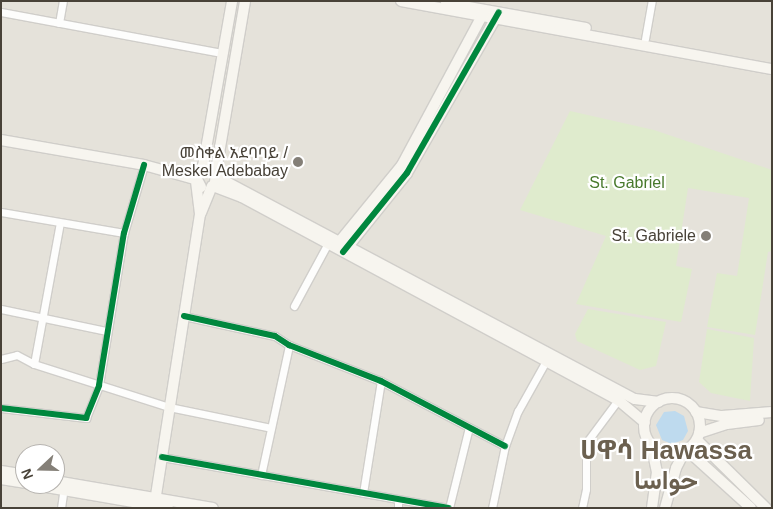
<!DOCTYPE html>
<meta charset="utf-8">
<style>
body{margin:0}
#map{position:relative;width:773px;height:509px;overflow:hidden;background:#f2f0ec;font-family:Arial,Vazirmatn,"Noto Sans Ethiopic",sans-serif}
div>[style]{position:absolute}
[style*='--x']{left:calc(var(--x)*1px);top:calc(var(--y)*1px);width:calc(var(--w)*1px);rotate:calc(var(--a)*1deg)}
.residential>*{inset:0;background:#e5e2da}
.green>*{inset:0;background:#dfebcd}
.water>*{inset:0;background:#bedaee}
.roads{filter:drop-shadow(1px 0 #d0ceca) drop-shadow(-1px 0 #d0ceca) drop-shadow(0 1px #d0ceca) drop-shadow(0 -1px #d0ceca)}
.street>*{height:7px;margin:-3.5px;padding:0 3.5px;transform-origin:3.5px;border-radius:3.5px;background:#fdfdfc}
.secondary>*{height:10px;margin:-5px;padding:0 5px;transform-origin:5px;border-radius:5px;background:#f7f5ef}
.secondary>.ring{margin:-5px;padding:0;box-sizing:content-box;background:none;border:10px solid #f7f5ef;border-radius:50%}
.cycleway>*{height:6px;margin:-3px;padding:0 3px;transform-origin:3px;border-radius:3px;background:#00873e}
.dots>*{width:14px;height:14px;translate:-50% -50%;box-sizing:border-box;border:2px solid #fff;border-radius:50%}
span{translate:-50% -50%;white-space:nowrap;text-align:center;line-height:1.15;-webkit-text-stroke:4.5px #fff;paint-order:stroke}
.poi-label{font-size:16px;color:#484238}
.right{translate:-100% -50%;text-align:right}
.park-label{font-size:16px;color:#48792c}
.town-label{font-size:26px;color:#6b604f;font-weight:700}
.frame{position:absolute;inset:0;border:2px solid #484238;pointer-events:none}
.north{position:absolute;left:15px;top:444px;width:50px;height:50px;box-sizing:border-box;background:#fff;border:1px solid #b6b3af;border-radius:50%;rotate:249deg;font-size:14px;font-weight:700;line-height:20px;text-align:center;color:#484238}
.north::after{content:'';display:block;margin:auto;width:18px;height:22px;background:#847f77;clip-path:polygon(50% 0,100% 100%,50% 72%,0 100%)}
</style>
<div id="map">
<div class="residential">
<div style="clip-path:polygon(evenodd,1px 1px,772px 1px,772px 508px,1px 508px,1px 1px,25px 454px,55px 454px,55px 484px,25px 484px,25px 454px)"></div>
</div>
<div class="green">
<div style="clip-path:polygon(570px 111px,654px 130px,772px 170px,772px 251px,768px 252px,755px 335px,707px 327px,717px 273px,737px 276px,749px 198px,688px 188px,676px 266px,692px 269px,681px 322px,576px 304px,606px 236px,520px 210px)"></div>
<div style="clip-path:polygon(588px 309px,666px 322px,656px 366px,640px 370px,577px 341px,575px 334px)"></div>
<div style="clip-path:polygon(707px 329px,754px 338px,750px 401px,711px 393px,699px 382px)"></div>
</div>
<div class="water">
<div style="clip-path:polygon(675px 411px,684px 416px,688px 431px,683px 440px,672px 444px,662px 440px,656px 425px,664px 412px)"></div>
</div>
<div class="roads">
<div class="street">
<div style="--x:1;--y:12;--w:226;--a:10.5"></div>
<div style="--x:59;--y:23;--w:22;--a:-80"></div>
<div style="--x:645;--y:39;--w:39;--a:-80"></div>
<div style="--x:1;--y:212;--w:125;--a:9.7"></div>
<div style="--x:294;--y:306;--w:72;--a:-61.6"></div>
<div style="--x:1;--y:309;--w:107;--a:11.8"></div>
<div style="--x:184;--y:316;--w:93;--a:12.4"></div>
<div style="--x:275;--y:336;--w:17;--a:33"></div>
<div style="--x:289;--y:345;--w:99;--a:21.4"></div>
<div style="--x:381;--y:381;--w:140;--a:27.7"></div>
<div style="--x:1;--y:359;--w:16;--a:-14"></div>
<div style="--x:17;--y:355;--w:19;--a:28"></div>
<div style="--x:34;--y:364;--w:142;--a:17.7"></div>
<div style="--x:169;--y:407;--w:104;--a:11.6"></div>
<div style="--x:34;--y:364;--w:143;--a:-79.6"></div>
<div style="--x:1;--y:408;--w:86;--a:6.7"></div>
<div style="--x:86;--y:418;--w:35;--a:-68"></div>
<div style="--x:99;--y:385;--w:154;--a:-80.7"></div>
<div style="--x:124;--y:233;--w:71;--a:-73.6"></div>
<div style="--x:162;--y:457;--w:291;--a:10.1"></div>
<div style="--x:261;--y:475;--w:133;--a:-77.8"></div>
<div style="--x:363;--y:493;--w:113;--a:-80.9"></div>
<div style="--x:61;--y:508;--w:22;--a:-82"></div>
<div style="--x:398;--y:508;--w:8;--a:-90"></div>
<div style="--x:449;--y:508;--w:83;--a:-76.1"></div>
<div style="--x:492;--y:508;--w:63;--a:-78.2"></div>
<div style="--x:505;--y:446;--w:37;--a:-70"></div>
<div style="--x:518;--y:411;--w:57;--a:-60.8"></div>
<div style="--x:582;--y:508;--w:19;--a:-78"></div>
<div style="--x:586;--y:489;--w:46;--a:-90"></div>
<div style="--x:586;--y:443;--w:54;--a:-53.3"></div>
</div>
<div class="secondary">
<div style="--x:401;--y:1;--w:377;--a:10.4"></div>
<div style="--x:446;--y:3;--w:142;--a:10.1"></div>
<div style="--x:1;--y:140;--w:145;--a:9.9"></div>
<div style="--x:144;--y:165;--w:53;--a:15.4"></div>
<div style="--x:203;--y:166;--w:14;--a:21"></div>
<div style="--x:216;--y:171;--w:12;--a:95"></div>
<div style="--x:216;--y:171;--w:172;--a:-80.3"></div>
<div style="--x:217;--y:177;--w:473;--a:28"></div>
<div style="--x:635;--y:399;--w:24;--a:7"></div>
<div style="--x:213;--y:186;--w:31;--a:21"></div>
<div style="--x:242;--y:197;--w:345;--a:28.3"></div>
<div style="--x:546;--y:361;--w:82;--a:28.4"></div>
<div style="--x:618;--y:400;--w:35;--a:40"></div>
<div style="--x:201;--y:187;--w:13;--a:-117"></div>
<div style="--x:195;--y:175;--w:12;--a:-48"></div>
<div style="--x:203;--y:166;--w:168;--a:-80"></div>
<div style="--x:201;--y:213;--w:29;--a:-68"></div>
<div style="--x:336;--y:246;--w:104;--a:-50.8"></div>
<div style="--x:402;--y:165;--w:174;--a:-61.8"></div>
<div style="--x:346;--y:249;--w:97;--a:-51.2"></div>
<div style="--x:407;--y:173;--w:183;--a:-60.2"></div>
<div class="ring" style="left:644px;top:398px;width:46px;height:46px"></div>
<div style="--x:696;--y:412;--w:26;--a:9"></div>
<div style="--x:722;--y:416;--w:50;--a:-4.6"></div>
<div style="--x:699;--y:433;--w:29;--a:-18"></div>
<div style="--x:727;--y:424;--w:32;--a:-7"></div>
<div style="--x:697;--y:440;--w:97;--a:44.6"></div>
<div style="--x:651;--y:444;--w:29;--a:78"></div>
<div style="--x:657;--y:472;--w:36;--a:98"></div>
<div style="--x:687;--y:450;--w:86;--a:42.2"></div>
<div style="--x:1;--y:471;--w:24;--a:9"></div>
<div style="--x:1;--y:479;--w:24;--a:9"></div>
<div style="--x:55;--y:481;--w:160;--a:9.7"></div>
<div style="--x:29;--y:484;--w:141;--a:9.8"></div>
<div style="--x:154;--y:508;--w:298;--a:-81.1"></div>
<div style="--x:200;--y:214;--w:31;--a:-97"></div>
<div style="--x:665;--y:508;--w:41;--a:-74.6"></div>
<div style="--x:676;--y:468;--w:18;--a:-63"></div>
</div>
</div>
<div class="cycleway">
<div style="--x:343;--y:252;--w:102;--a:-51"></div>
<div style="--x:407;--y:173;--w:185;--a:-60.3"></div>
<div style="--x:184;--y:316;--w:93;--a:12.4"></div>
<div style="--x:275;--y:336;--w:17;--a:33"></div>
<div style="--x:289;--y:345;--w:99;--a:21.4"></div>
<div style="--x:381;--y:381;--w:140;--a:27.7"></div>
<div style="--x:1;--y:408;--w:86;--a:6.7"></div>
<div style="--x:86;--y:418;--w:35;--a:-68"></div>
<div style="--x:99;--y:385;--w:154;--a:-80.7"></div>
<div style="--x:124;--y:233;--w:71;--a:-73.6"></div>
<div style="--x:162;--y:457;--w:291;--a:10.1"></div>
</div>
<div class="dots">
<div style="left:298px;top:162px;background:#847f77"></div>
<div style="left:706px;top:236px;background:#847f77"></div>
</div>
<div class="poi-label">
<span class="right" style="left:288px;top:162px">መስቀል አደባባይ /<br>Meskel Adebabay</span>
<span class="right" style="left:696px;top:236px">St. Gabriele</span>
</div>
<div class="park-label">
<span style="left:627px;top:183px">St. Gabriel</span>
</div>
<div class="town-label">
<span style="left:666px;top:466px">ሀዋሳ Hawassa<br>حواسا</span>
</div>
<div class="frame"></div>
<div class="north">N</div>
</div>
